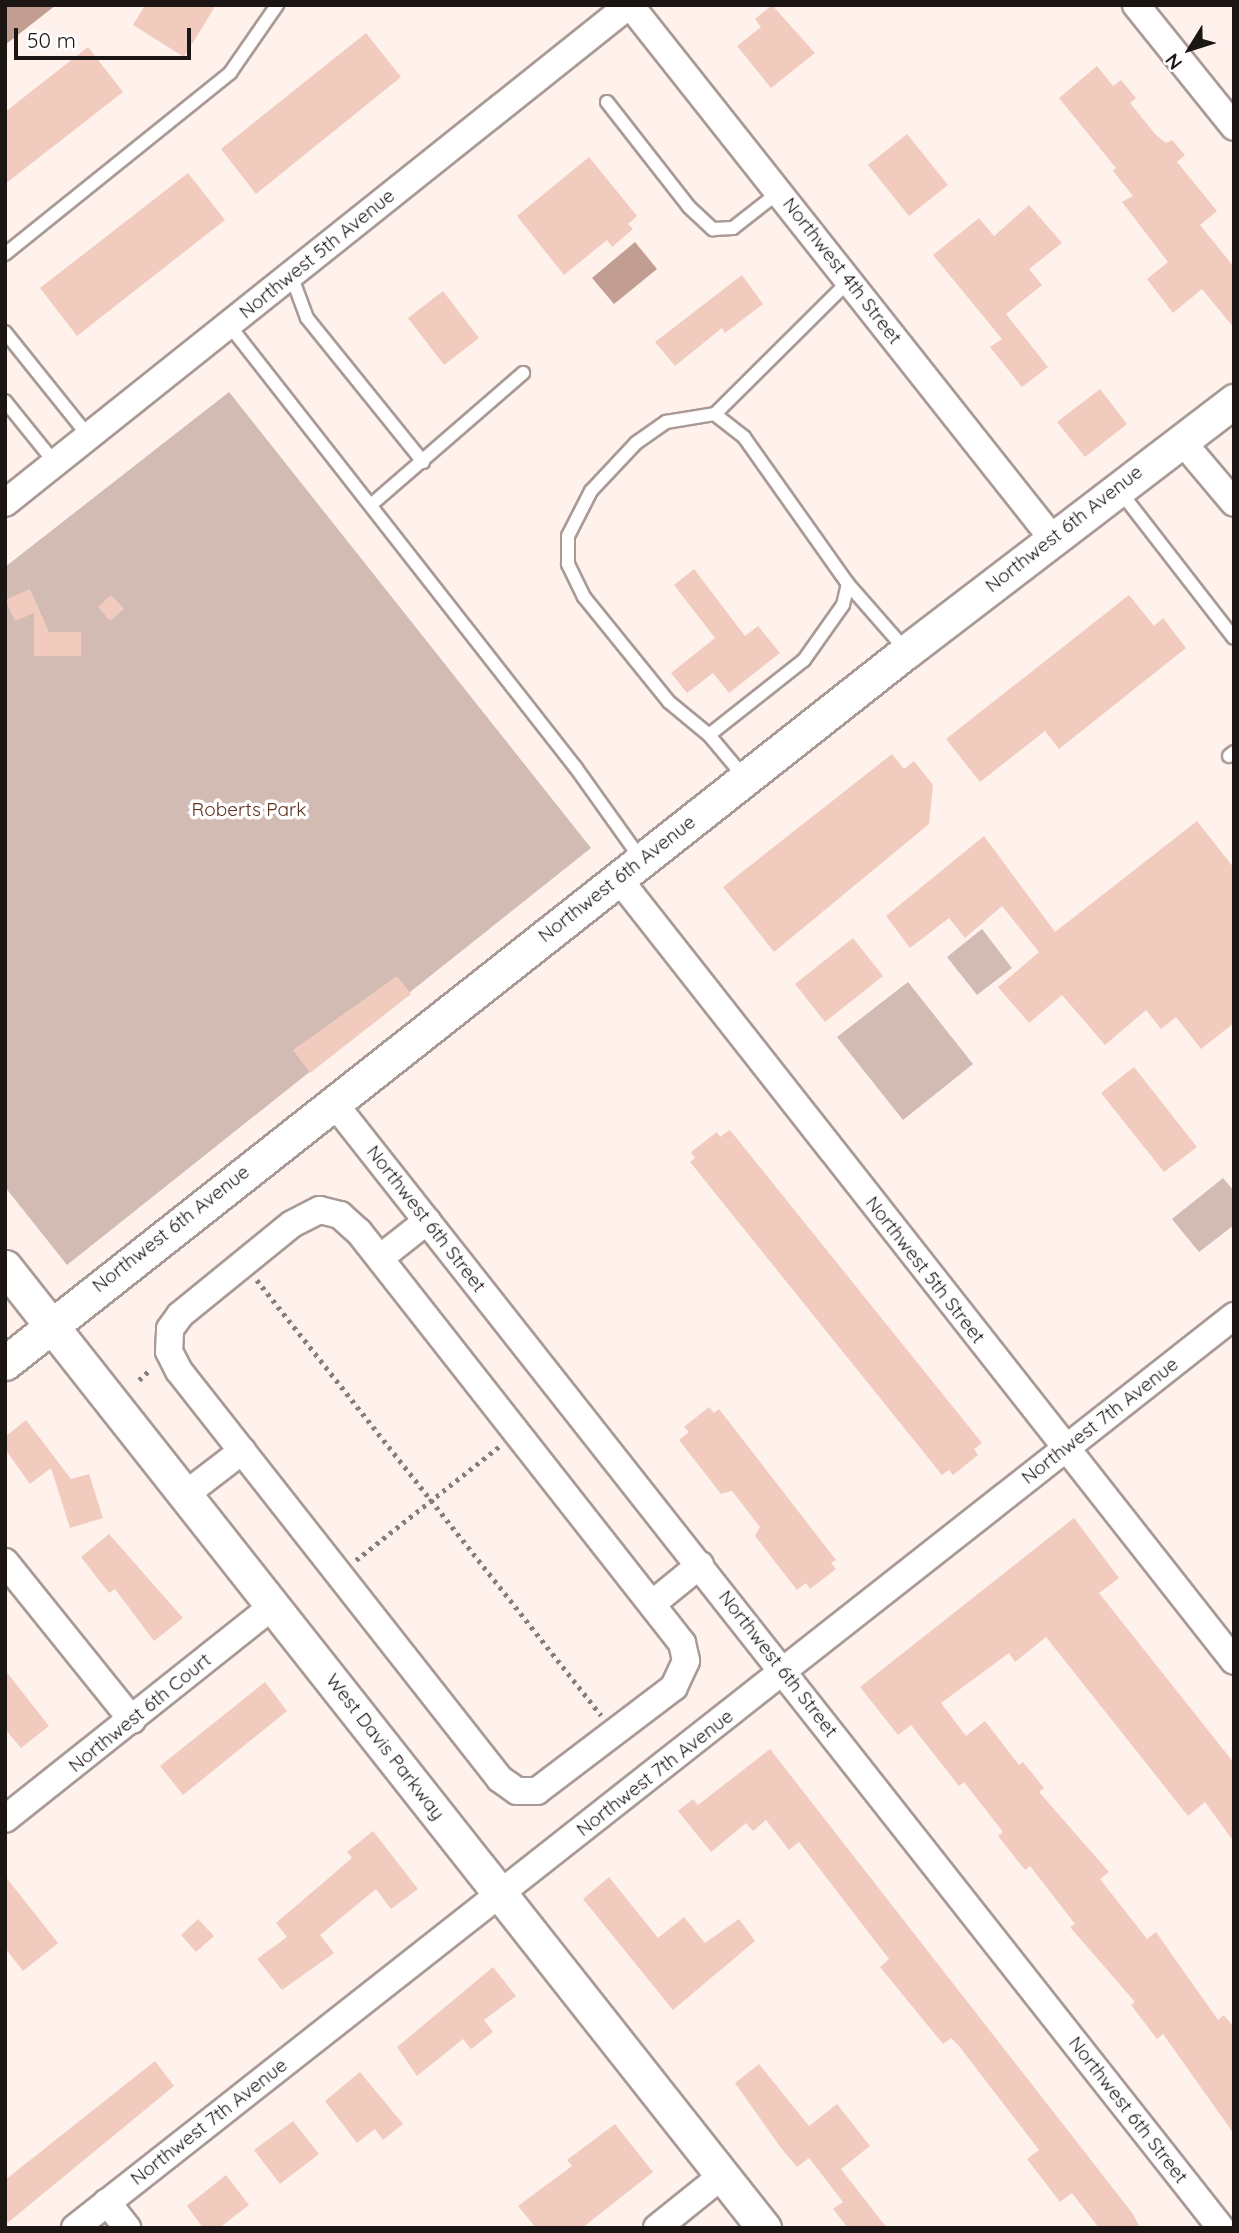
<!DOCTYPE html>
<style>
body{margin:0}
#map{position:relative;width:1239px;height:2233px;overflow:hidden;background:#fff1ec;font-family:Quicksand,sans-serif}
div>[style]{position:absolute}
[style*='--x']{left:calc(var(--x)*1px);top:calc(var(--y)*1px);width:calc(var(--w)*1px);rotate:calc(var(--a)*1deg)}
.green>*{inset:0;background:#d2bbb3}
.water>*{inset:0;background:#c29d91}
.building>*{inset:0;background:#f2cbbf}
.path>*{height:4.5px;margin-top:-2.25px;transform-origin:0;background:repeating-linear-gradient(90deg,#877d7a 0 3.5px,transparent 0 8.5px)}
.roads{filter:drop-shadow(2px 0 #aa9a95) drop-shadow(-2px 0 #aa9a95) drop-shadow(0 2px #aa9a95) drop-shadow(0 -2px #aa9a95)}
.service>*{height:12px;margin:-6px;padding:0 6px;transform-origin:6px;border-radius:6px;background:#fff}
.minor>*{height:26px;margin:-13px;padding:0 13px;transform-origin:13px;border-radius:13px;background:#fff}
.tertiary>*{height:33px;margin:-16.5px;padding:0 16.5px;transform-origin:16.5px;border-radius:16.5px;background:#fff}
span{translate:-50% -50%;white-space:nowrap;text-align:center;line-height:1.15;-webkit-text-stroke:7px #fff;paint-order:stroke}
.street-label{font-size:19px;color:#1b1513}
.park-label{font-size:19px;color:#5d2c1b}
.frame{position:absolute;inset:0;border:7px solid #1b1513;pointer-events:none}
.north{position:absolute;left:1155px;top:14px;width:70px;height:70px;-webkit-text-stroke:5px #fff;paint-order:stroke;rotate:232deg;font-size:19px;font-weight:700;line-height:28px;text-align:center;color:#1b1513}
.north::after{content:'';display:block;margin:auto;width:24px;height:32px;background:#1b1513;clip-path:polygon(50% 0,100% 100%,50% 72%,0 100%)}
.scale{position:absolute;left:14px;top:28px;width:177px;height:32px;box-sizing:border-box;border:4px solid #1b1513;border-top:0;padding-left:9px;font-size:21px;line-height:24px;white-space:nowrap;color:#1b1513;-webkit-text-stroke:5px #fff;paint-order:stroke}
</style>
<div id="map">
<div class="green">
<div style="clip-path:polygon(229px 392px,591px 848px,67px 1265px,5px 1187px,5px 567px)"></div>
<div style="clip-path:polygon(982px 929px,1012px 968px,977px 995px,947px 957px)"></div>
<div style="clip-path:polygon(908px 982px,973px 1064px,903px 1120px,837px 1037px)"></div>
<div style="clip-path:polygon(1223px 1178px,1234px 1191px,1234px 1225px,1199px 1252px,1172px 1219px)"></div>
</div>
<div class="water">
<div style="clip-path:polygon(5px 5px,56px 5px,5px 45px)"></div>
<div style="clip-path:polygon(635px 242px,657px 269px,614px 304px,592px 278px)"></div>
</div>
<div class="building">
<div style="clip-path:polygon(145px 5px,216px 5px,184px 57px,133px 25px)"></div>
<div style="clip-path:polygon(772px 5px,815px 53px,771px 88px,737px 46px,761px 27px,755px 19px)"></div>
<div style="clip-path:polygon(366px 33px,401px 77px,256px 194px,221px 149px)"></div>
<div style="clip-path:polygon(88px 47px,123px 92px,5px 184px,5px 112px)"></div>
<div style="clip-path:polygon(1097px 66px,1113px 86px,1121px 80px,1136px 98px,1130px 103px,1156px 135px,1166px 143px,1172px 140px,1185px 155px,1177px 162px,1217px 211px,1200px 225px,1234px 267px,1234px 328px,1202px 289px,1173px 313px,1147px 279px,1168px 262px,1122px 202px,1133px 196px,1113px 171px,1116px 168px,1059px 98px)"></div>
<div style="clip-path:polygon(907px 134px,948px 185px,909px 216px,868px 165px)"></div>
<div style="clip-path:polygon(589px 157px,637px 216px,628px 224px,633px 229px,612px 247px,607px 240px,564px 275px,517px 216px)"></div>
<div style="clip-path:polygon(188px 173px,225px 220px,77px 336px,40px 288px)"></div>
<div style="clip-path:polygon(1029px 205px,1062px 243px,1029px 269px,1042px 285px,1006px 314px,1048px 367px,1022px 387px,990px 347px,1002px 339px,933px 255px,979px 218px,994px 236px)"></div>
<div style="clip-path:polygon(742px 275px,763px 304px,725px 333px,722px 328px,675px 366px,655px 342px)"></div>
<div style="clip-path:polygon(443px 291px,479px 338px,444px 365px,408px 318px)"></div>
<div style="clip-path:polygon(1100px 389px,1127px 424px,1085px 457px,1057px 422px)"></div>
<div style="clip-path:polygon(694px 569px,745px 636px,758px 626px,780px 653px,729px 693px,713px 673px,687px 693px,671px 673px,715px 638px,674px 585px)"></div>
<div style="clip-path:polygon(30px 589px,49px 632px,81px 632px,81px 656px,34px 656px,34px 613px,15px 621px,5px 600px)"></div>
<div style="clip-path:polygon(111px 595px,124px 609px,110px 621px,98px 607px)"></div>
<div style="clip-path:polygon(1129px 595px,1154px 626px,1163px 618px,1186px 648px,1059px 749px,1045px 731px,980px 782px,946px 739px)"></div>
<div style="clip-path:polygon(892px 754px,904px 769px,914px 761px,933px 785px,929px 824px,774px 952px,723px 887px)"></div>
<div style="clip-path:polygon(1197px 821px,1234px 868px,1234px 1023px,1201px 1049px,1176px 1017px,1161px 1029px,1146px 1010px,1105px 1045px,1062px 995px,1029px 1023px,998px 987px,1039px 952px,1002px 906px,965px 938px,949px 918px,910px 948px,886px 916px,984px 836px,1055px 932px)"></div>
<div style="clip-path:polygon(853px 938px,883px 976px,825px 1022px,795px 984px)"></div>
<div style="clip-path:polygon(397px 976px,411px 994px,310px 1073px,293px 1050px)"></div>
<div style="clip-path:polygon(1134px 1067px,1197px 1147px,1164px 1172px,1101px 1093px)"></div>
<div style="clip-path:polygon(730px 1130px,982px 1443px,974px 1449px,978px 1455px,953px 1475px,949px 1470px,942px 1475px,690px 1162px,695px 1158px,691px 1152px,717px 1132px,720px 1137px)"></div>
<div style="clip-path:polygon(709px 1407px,714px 1413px,719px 1409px,836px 1560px,831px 1563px,836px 1569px,810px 1589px,806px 1583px,797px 1590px,755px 1536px,760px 1527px,732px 1491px,721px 1494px,679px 1440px,689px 1432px,684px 1427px)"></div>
<div style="clip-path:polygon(26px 1420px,71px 1479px,89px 1474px,103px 1518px,70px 1528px,51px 1468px,30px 1484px,5px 1449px,5px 1437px)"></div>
<div style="clip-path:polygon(1074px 1518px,1119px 1578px,1099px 1593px,1234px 1763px,1234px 1842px,1205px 1802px,1188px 1816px,1046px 1637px,1015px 1662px,1009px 1653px,941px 1703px,966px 1736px,985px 1721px,1019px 1765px,1023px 1762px,1044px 1788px,1039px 1792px,1109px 1872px,1100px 1879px,1147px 1939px,1156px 1932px,1218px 2020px,1224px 2015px,1234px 2027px,1234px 2134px,1163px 2034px,1157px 2039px,1131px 2005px,1135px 2002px,1070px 1927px,1075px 1924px,1030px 1866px,1025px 1870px,998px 1836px,1003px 1832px,964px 1782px,959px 1786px,911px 1725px,898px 1735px,860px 1687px)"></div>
<div style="clip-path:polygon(109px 1534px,183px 1618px,154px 1641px,115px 1589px,109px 1593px,81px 1557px)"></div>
<div style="clip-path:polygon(5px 1670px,49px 1726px,21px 1748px,5px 1729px)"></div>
<div style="clip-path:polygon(265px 1682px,287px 1711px,183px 1795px,160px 1766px)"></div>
<div style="clip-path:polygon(770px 1749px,1133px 2214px,1140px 2228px,1099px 2228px,1072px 2193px,1060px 2202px,1027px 2159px,1039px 2150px,959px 2046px,951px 2038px,943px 2044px,880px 1967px,889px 1959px,799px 1842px,789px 1850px,766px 1820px,753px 1831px,746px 1823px,711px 1852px,678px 1811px,693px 1799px,698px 1805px)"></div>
<div style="clip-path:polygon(373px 1831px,418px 1889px,391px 1909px,376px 1889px,320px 1935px,334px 1953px,282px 1990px,257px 1959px,287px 1937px,276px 1923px,352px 1858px,347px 1852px)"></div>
<div style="clip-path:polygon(5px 1876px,58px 1943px,23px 1971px,5px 1948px)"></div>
<div style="clip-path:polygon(609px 1877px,658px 1938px,684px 1917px,705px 1943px,739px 1919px,755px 1941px,673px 2010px,583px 1899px)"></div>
<div style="clip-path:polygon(198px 1919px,214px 1936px,196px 1952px,181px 1935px)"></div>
<div style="clip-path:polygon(493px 1967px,516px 1996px,484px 2020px,493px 2032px,471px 2049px,463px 2039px,417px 2076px,397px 2047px)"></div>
<div style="clip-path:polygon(155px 2061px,174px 2086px,5px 2225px,5px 2180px)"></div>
<div style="clip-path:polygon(759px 2064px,809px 2126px,837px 2104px,870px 2146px,841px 2169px,887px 2228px,848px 2228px,833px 2209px,843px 2202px,809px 2158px,797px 2167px,781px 2148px,735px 2083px)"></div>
<div style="clip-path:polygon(360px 2072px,403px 2124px,383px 2140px,375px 2129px,357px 2143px,325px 2101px)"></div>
<div style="clip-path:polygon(293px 2121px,319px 2154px,280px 2184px,254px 2150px)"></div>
<div style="clip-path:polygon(615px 2124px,653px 2172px,582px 2228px,536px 2228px,518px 2206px,572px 2166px,567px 2160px)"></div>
<div style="clip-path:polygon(226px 2175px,249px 2205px,219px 2228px,203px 2228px,187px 2206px)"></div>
</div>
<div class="path">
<div style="--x:257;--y:1280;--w:555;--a:51.66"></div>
<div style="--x:139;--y:1380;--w:16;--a:-43"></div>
<div style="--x:356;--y:1560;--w:184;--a:-38.4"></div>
</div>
<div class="roads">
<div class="service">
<div style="--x:607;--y:102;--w:133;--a:52"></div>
<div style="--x:689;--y:207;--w:33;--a:43"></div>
<div style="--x:713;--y:229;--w:20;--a:-3"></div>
<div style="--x:733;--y:228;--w:58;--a:-38"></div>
<div style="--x:5;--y:254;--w:289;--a:-38.8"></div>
<div style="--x:230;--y:73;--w:83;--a:-55.3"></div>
<div style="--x:291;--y:275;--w:46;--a:69.6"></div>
<div style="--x:307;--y:318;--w:185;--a:51.1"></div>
<div style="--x:229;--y:325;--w:563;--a:51.93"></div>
<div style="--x:576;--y:768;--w:112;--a:54.5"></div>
<div style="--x:5;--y:332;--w:134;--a:51.3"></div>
<div style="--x:5;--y:401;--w:80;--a:51.1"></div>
<div style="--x:1119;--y:490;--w:187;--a:52.2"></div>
<div style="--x:372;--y:504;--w:200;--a:-40.9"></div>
<div style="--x:848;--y:584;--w:86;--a:48.8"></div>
<div style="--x:709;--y:735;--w:121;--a:-38.3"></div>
<div style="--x:804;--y:660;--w:67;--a:-54.7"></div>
<div style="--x:843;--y:605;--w:22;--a:-77"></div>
<div style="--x:848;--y:584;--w:180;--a:-125.3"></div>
<div style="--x:744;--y:437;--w:37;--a:-142"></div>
<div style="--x:1229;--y:756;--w:6;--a:-39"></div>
<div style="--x:745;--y:778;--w:56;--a:-129.9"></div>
<div style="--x:709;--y:735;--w:52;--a:-140.5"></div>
<div style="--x:669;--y:702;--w:135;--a:-129"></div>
<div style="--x:584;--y:597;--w:37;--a:-116"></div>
<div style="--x:568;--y:564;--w:28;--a:-90"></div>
<div style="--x:568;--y:536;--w:51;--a:-62.9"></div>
<div style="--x:591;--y:491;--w:66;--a:-46.8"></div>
<div style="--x:636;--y:443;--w:37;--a:-35"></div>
<div style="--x:666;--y:422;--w:50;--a:-9.3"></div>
<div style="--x:715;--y:414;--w:189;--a:-44.8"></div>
</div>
<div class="minor">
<div style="--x:630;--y:5;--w:680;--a:51.63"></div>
<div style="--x:1136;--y:5;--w:156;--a:51.2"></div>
<div style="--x:1181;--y:440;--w:82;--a:49.9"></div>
<div style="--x:5;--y:503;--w:798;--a:-38.59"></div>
<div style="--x:618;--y:878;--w:996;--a:51.81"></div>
<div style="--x:333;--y:1102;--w:1434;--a:51.74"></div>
<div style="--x:320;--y:1210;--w:21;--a:14"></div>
<div style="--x:340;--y:1215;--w:25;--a:42"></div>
<div style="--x:359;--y:1232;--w:523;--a:51.84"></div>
<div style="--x:682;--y:1643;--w:18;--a:77"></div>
<div style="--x:686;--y:1661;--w:29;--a:115"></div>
<div style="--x:674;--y:1687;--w:172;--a:142.8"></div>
<div style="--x:537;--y:1791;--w:20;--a:180"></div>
<div style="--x:517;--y:1791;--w:21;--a:-145"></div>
<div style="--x:500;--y:1779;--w:519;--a:-128.19"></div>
<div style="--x:179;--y:1371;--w:22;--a:-117"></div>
<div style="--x:169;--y:1351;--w:22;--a:-87"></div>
<div style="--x:170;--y:1329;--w:17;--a:-54"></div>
<div style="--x:180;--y:1315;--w:144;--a:-39.1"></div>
<div style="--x:292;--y:1224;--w:31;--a:-27"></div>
<div style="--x:380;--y:1258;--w:60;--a:-38.2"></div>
<div style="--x:186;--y:1494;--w:71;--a:-37.5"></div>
<div style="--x:5;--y:1562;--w:203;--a:51.2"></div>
<div style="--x:652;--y:1604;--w:62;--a:-39.1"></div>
<div style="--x:5;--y:1819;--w:344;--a:-38.5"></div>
<div style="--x:107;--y:2202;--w:33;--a:52"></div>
<div style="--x:75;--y:2228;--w:1475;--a:-38.2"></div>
<div style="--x:657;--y:2228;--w:85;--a:-38.8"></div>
</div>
<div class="tertiary">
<div style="--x:5;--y:1267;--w:1225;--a:51.7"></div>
<div style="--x:5;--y:1363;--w:1149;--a:-38.29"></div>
<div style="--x:907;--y:651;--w:412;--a:-37.4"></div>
</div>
</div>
<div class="street-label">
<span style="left:317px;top:254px;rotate:-39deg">Northwest 5th Avenue</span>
<span style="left:842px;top:271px;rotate:52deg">Northwest 4th Street</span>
<span style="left:1064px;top:529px;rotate:-38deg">Northwest 6th Avenue</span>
<span style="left:617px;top:879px;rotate:-38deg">Northwest 6th Avenue</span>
<span style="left:426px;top:1219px;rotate:52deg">Northwest 6th Street</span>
<span style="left:171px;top:1229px;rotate:-38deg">Northwest 6th Avenue</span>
<span style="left:925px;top:1270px;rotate:52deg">Northwest 5th Street</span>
<span style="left:1100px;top:1421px;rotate:-38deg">Northwest 7th Avenue</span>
<span style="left:778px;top:1664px;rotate:52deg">Northwest 6th Street</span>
<span style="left:140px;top:1713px;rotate:-39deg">Northwest 6th Court</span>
<span style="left:385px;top:1747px;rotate:52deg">West Davis Parkway</span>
<span style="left:655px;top:1773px;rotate:-38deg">Northwest 7th Avenue</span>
<span style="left:1128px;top:2110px;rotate:52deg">Northwest 6th Street</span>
<span style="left:209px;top:2122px;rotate:-38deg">Northwest 7th Avenue</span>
</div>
<div class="park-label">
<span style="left:249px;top:810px">Roberts Park</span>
</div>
<div class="frame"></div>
<div class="north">N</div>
<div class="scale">50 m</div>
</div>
